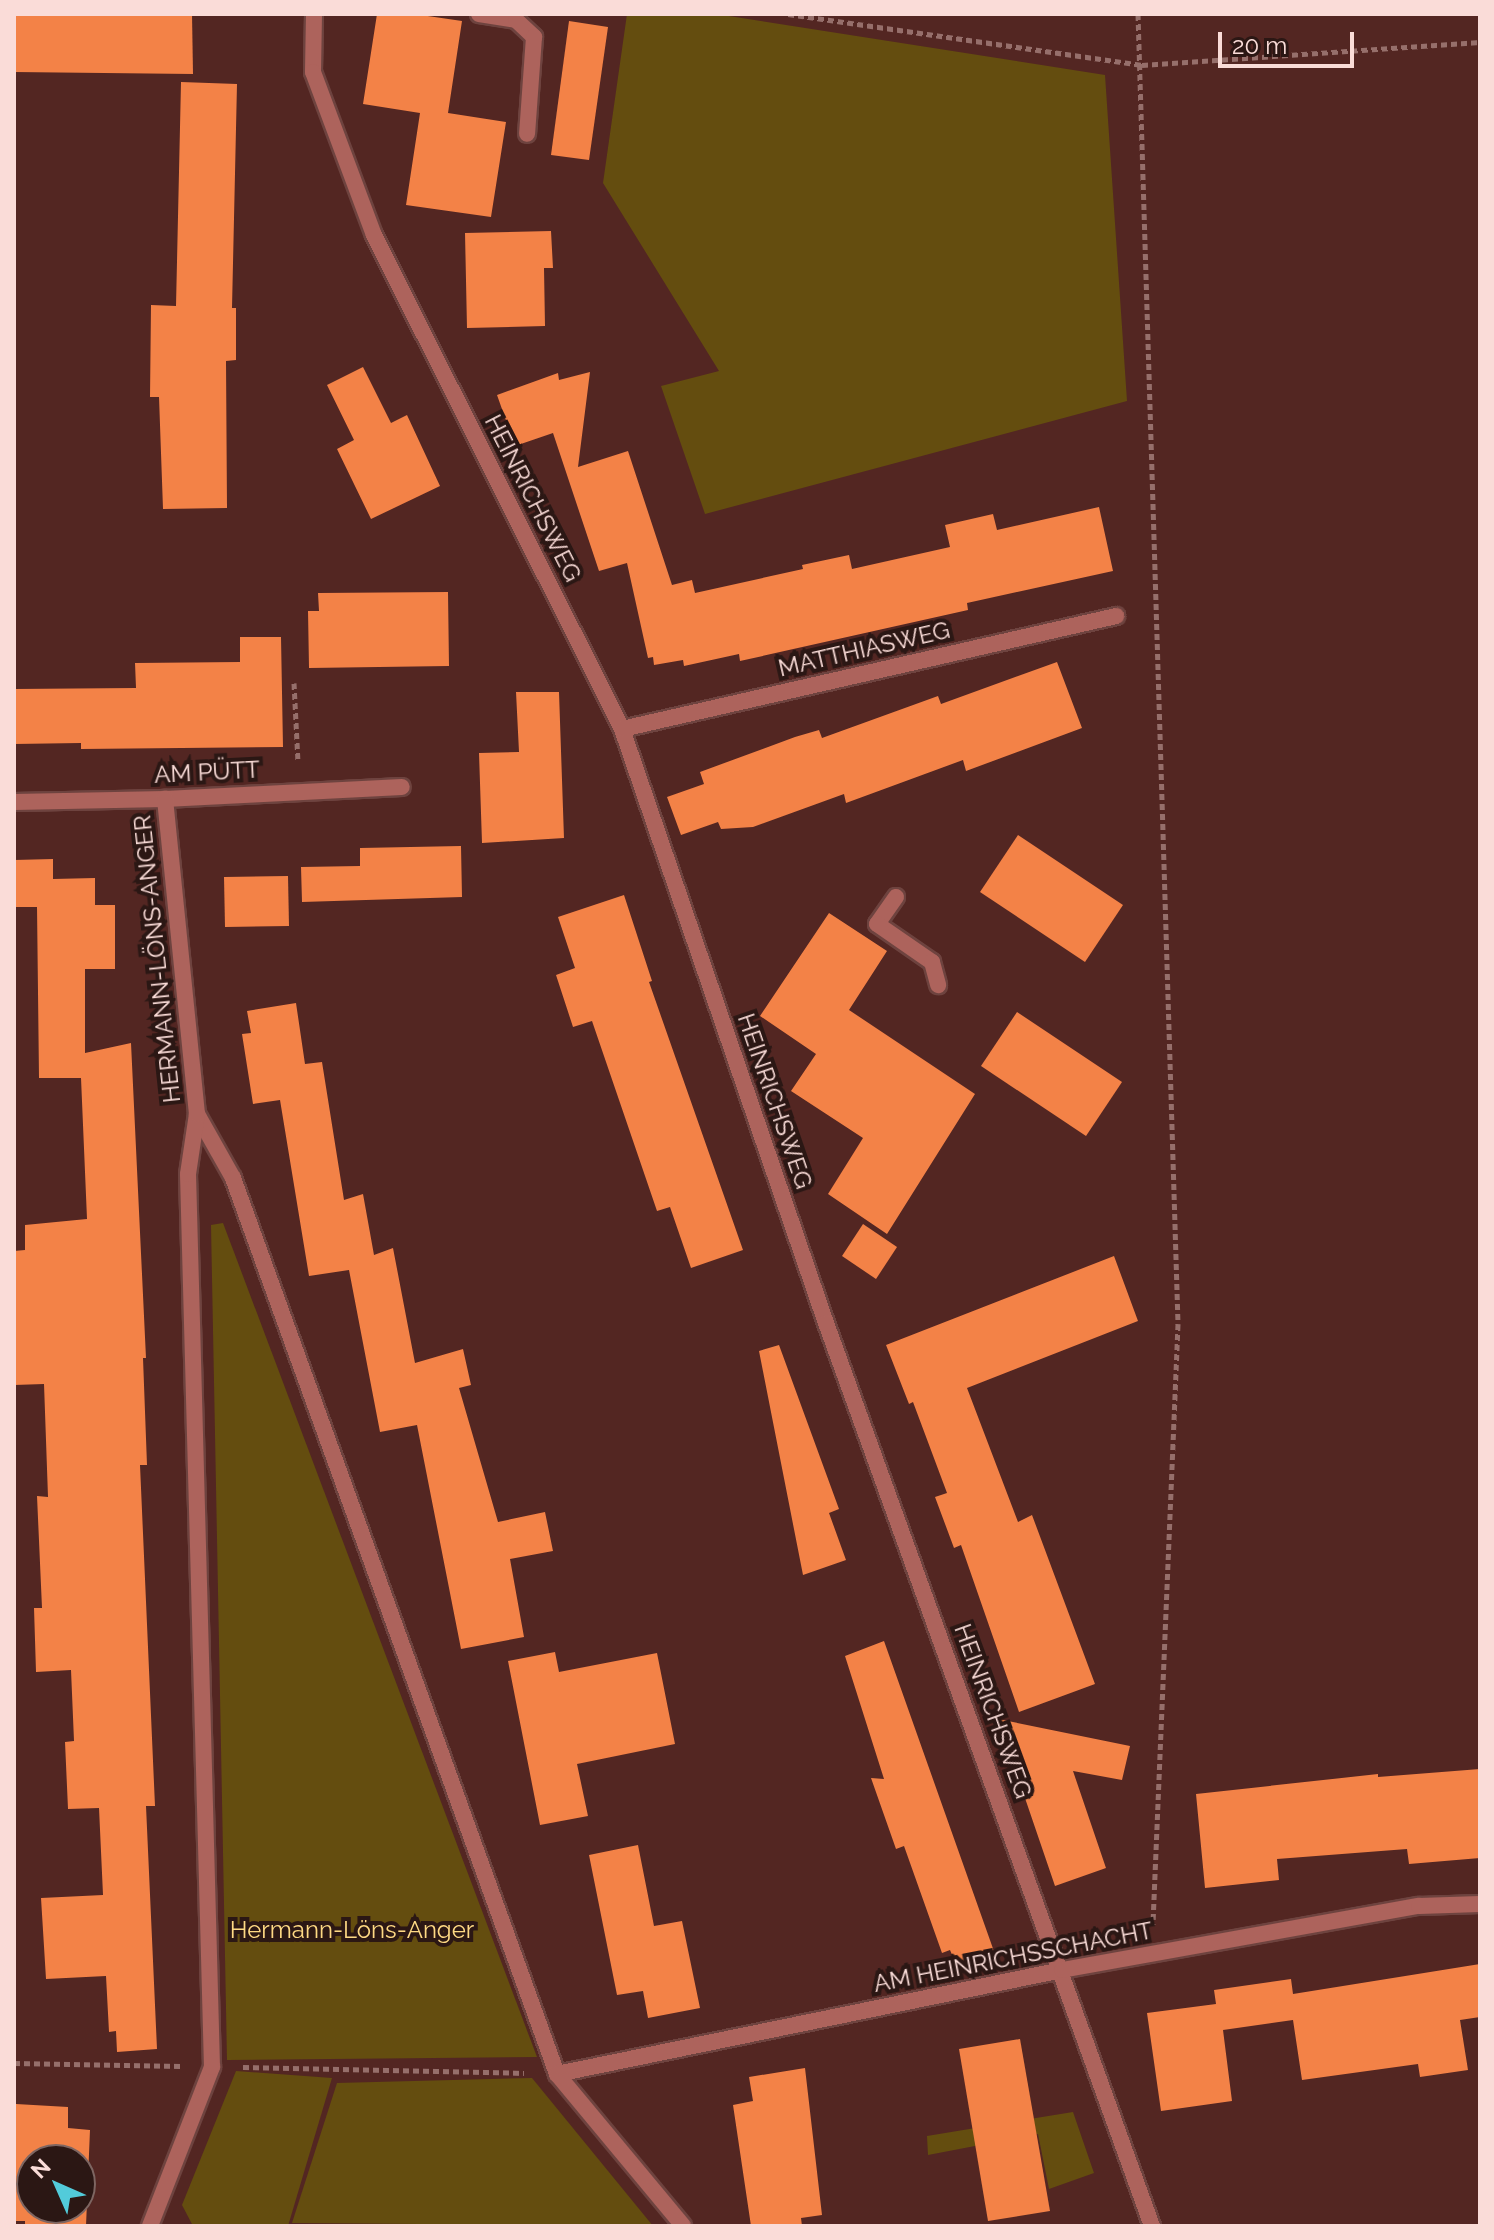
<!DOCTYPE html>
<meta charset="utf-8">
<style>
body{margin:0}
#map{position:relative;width:1494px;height:2240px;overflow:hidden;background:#532622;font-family:Raleway,sans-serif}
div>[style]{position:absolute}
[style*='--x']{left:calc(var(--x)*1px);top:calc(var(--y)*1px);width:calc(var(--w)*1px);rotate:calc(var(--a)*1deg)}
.green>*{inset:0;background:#644d0f}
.building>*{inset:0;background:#f38247}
.path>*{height:5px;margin-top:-2.5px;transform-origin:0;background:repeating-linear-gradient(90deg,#966f6b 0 6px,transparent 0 10px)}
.roads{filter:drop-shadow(2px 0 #6e433f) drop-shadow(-2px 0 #6e433f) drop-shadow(0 2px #6e433f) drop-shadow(0 -2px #6e433f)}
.lane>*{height:16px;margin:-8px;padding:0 8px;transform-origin:8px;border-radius:8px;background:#ad635c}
.street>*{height:16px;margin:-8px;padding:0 8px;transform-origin:8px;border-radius:8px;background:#ad635c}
span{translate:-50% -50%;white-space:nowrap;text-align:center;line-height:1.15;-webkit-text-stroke:8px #2b1714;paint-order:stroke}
.street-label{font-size:24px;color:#fadcd8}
.park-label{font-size:24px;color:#fed984}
.frame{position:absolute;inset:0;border:16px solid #fadcd8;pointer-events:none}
.north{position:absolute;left:16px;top:2144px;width:80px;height:80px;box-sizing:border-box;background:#2b1714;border:2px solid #7e6662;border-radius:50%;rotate:315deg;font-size:22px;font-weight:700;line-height:32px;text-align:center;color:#fadcd8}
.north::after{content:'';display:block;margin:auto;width:28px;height:36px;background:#52cbda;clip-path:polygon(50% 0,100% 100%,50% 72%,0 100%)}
.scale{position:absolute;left:1218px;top:32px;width:136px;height:36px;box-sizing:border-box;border:4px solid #fadcd8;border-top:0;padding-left:10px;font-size:24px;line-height:28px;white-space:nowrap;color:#fadcd8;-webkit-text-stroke:6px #2b1714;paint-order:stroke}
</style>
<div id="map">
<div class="green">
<div style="clip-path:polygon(627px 14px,716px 14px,1105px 75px,1127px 401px,705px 514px,661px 386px,719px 371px,603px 183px)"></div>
<div style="clip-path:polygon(223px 1223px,537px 2057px,227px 2060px,211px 1225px)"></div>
<div style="clip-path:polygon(236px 2071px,332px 2078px,288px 2226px,193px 2226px,182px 2205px)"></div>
<div style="clip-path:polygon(532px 2078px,653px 2226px,292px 2223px,337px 2083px)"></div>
<div style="clip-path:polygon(1073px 2112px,1094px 2173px,1049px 2189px,1038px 2134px,928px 2155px,927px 2136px)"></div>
</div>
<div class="building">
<div style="clip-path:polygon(14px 14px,192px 14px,193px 74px,14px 72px)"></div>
<div style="clip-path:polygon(377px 14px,414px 14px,462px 21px,448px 113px,506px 122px,491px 217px,406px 205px,420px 113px,363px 104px)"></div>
<div style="clip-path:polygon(569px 21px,608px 27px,589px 160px,551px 155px)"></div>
<div style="clip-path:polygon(181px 82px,237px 84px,232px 308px,236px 308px,236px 360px,226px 361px,227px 508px,163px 509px,159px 397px,150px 397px,151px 305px,176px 306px)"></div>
<div style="clip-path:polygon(551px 231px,553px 268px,544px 268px,545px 326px,467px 328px,465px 233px)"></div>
<div style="clip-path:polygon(363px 367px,391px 423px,407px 415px,440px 486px,371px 519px,337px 449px,354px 440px,327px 385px)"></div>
<div style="clip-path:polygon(590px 372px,578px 467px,628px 451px,672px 585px,692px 580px,695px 593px,803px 569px,802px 565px,849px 555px,852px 569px,950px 547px,945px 525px,993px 514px,997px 530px,1099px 507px,1113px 571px,967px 603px,968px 610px,740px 661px,739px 654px,684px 666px,683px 660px,654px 665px,653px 657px,648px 658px,627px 563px,599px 571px,553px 433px,515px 446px,497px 395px,558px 373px,559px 380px)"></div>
<div style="clip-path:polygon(448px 592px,449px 666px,309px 668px,308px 611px,319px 611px,318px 593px)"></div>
<div style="clip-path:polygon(240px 637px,281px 637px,283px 747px,81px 749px,81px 743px,14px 744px,14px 689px,136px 688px,135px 663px,240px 662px)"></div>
<div style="clip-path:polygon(1057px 662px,1082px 728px,966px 771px,963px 760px,846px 803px,844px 794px,753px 827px,721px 829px,718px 822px,681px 835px,667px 797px,704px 784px,700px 772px,795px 737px,819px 730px,822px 738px,938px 696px,941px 704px)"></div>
<div style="clip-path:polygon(516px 692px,559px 692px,564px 838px,482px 843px,479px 753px,519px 752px)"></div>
<div style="clip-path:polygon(1018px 835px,1123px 905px,1085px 962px,980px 892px)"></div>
<div style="clip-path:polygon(461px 846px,462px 897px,302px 902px,301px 867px,360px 866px,360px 848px)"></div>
<div style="clip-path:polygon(53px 859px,53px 879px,95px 878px,95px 905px,115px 905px,115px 969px,85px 969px,85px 1053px,131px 1043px,146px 1358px,143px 1358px,147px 1465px,140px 1465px,155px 1806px,146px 1806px,157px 2049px,117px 2052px,116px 2031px,109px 2032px,106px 1976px,46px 1979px,41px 1898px,103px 1895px,99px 1808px,68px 1809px,65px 1742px,74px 1741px,71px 1670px,36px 1672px,34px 1608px,42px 1608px,37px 1496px,48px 1497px,44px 1384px,14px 1385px,14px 1251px,25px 1250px,25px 1225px,87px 1219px,81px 1078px,39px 1078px,37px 907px,14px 907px,14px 860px)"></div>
<div style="clip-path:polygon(288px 876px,289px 926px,225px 927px,224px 877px)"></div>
<div style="clip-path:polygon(624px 895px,652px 981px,649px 982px,743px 1250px,691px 1268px,670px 1207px,657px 1211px,592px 1021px,573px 1027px,556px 975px,575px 968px,558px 917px)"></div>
<div style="clip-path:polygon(829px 913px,887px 951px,849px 1010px,975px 1094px,887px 1234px,828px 1194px,863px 1138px,791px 1091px,816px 1054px,760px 1016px)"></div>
<div style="clip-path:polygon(296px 1003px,305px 1064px,322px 1062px,344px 1200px,363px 1194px,374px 1255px,393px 1248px,415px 1363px,463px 1349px,471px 1385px,459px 1388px,498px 1522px,545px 1512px,553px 1551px,510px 1559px,524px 1637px,461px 1649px,417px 1425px,380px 1432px,349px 1270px,309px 1276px,280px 1100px,253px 1104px,242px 1034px,251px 1033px,247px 1011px)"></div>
<div style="clip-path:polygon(1017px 1012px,1122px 1082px,1086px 1136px,981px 1066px)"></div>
<div style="clip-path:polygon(863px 1224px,897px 1247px,876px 1279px,842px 1256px)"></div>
<div style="clip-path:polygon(1114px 1256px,1138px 1321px,967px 1388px,1018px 1522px,1032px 1515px,1095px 1684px,1019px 1712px,961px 1545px,954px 1548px,935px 1497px,947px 1493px,913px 1402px,909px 1404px,886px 1345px)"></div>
<div style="clip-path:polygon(779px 1345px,839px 1509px,829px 1513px,846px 1560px,803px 1575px,759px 1351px)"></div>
<div style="clip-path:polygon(884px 1641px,996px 1957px,959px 1971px,950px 1950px,942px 1953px,904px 1846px,896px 1849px,871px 1778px,884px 1779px,845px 1656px)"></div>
<div style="clip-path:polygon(555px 1652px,559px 1672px,657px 1653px,675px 1744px,577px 1764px,588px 1816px,540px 1825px,508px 1661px)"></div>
<div style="clip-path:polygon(998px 1719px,1130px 1746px,1122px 1780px,1073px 1771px,1106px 1868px,1055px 1886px)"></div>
<div style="clip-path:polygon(1480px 1769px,1480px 1858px,1409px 1864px,1407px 1849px,1277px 1859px,1279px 1880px,1205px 1888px,1196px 1794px,1378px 1774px,1378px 1777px)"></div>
<div style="clip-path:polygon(638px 1845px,654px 1926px,682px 1921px,700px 2008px,648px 2018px,643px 1991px,617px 1995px,589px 1855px)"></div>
<div style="clip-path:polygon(1480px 1964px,1480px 2017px,1460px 2020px,1468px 2070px,1420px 2077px,1418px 2064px,1302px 2080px,1293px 2020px,1223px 2030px,1232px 2101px,1161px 2111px,1147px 2013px,1216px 2004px,1214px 1990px,1291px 1979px,1293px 1994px)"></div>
<div style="clip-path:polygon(1020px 2039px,1050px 2211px,988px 2221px,959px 2049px)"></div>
<div style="clip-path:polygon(805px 2068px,822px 2215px,801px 2218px,802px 2226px,751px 2226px,733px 2105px,753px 2101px,749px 2077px)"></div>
<div style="clip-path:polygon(evenodd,16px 2104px,68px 2107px,68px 2128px,90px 2130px,86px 2226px,25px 2226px,25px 2221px,14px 2221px,16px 2104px,32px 2160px,80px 2160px,80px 2208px,32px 2208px,32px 2160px)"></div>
</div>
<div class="path">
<div style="--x:788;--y:14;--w:358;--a:8.2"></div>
<div style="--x:1142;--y:65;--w:339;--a:-3.9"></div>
<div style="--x:1138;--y:14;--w:1311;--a:88.25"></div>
<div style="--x:1178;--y:1324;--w:601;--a:92.39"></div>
<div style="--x:294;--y:683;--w:79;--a:87.1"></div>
<div style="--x:14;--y:2063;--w:167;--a:1"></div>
<div style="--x:243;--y:2067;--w:281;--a:1.2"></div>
</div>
<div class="roads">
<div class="lane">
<div style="--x:479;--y:14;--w:37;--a:9"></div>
<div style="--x:516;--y:20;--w:25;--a:43"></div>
<div style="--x:534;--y:37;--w:97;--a:94.1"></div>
<div style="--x:896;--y:897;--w:33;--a:125"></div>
<div style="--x:877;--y:924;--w:67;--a:34.6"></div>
<div style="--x:932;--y:962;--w:24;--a:75"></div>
</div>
<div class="street">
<div style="--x:314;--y:14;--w:58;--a:91"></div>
<div style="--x:313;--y:72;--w:174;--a:69.5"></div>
<div style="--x:374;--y:235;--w:553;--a:63.34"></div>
<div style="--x:622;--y:729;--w:628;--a:71.05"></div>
<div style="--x:826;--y:1323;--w:960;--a:70.15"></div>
<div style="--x:622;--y:729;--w:507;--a:-12.88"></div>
<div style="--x:14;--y:802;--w:151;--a:-1.1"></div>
<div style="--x:165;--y:799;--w:237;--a:-2.9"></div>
<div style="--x:197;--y:1114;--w:73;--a:60.6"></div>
<div style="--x:233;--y:1178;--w:953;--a:70.12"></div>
<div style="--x:557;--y:2074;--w:197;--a:50.3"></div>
<div style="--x:557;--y:2074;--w:516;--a:-11.64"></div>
<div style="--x:1062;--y:1970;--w:363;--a:-10.2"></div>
<div style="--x:1419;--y:1906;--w:61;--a:-1.9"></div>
<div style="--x:150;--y:2226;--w:171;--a:-68.7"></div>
<div style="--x:212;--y:2067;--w:893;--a:-91.54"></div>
<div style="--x:188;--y:1174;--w:61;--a:-81.5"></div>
<div style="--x:197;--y:1114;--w:317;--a:-95.8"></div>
</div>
</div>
<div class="street-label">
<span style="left:533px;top:498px;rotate:63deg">HEINRICHSWEG</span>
<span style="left:864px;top:649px;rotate:-13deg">MATTHIASWEG</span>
<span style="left:207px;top:772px;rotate:-3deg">AM PÜTT</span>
<span style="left:157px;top:959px;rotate:-96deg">HERMANN-LÖNS-ANGER</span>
<span style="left:775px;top:1101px;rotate:71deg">HEINRICHSWEG</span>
<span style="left:993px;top:1711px;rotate:70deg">HEINRICHSWEG</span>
<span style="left:1013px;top:1957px;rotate:-11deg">AM HEINRICHSSCHACHT</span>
</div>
<div class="park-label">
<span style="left:352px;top:1930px">Hermann-Löns-Anger</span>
</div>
<div class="frame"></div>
<div class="north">N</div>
<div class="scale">20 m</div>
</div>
